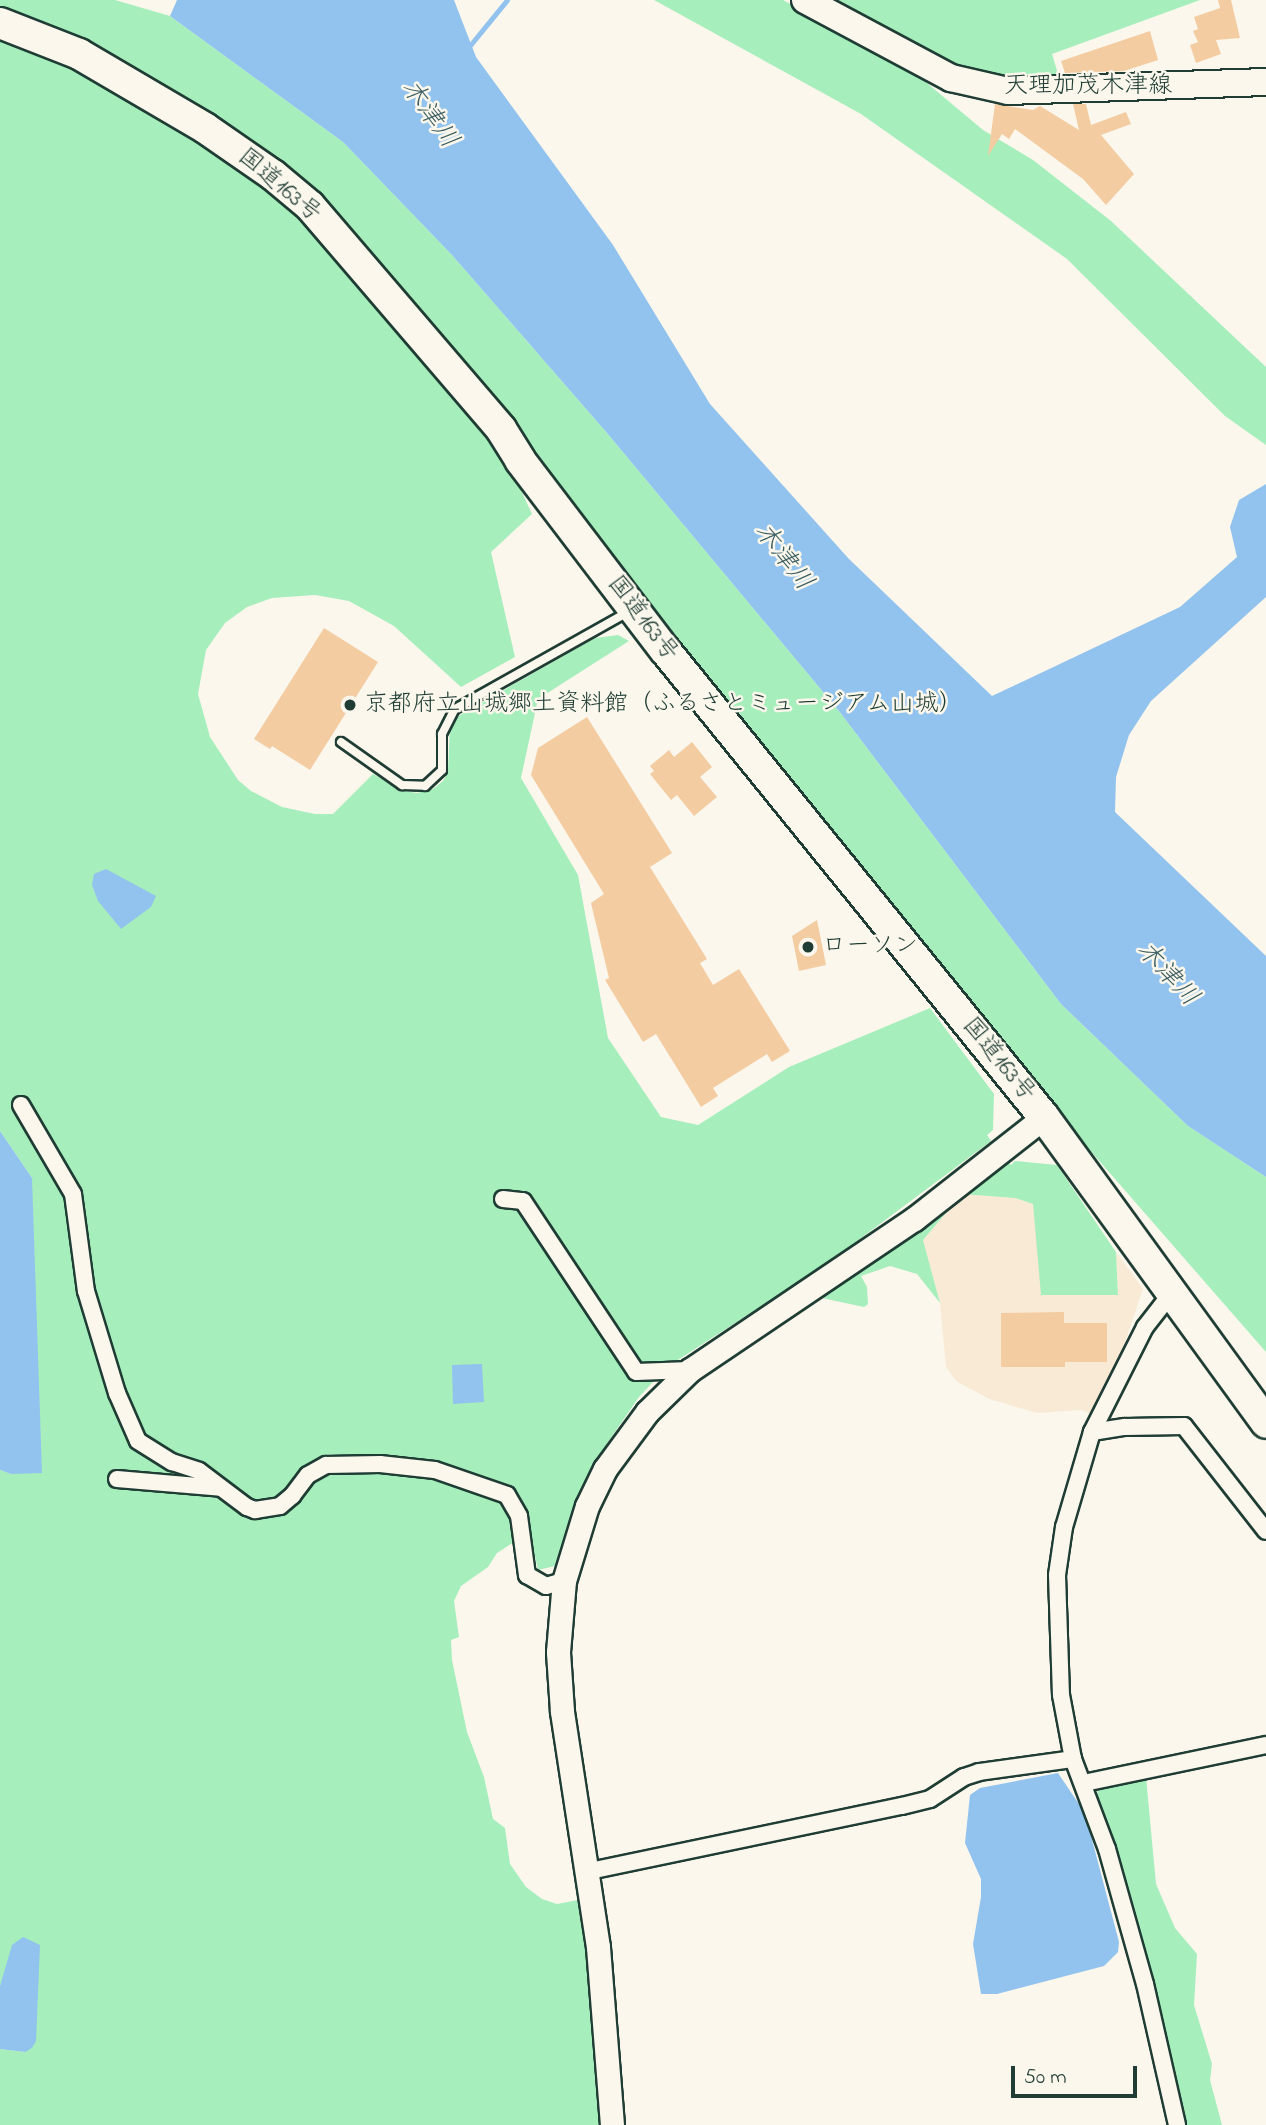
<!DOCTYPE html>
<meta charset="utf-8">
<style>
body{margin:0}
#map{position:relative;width:1266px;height:2125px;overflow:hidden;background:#fbf7ec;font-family:"Indie Flower","Klee One",sans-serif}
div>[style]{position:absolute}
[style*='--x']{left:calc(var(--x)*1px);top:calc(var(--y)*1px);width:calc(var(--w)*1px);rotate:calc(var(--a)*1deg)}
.built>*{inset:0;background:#f9ead6}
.green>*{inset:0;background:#a6eebc}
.water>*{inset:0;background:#92c3ee}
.stream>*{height:5px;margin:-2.5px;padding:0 2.5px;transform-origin:2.5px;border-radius:2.5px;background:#92c3ee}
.building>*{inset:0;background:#f3cca2}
.roads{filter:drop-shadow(2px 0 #1f3d34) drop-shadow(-2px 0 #1f3d34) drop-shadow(0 2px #1f3d34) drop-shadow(0 -2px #1f3d34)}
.lane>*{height:8px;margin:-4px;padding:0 4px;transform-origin:4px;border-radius:4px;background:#fbf7ec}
.street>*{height:16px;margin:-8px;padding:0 8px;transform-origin:8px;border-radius:8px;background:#fbf7ec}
.secondary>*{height:23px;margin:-11.5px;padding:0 11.5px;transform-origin:11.5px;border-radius:11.5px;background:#fbf7ec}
.primary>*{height:26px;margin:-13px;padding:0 13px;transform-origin:13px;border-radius:13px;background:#fbf7ec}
.highway>*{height:30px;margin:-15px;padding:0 15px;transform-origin:15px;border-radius:15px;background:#fbf7ec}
.dots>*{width:19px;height:19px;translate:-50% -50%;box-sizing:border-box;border:4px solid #fbf7ec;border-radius:50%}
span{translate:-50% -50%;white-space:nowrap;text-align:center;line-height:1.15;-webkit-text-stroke:5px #fbf7ec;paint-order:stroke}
.street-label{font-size:24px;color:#1f3d34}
.poi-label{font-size:24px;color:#1f3d34}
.left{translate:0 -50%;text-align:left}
.water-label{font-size:26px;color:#3c5e62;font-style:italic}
.scale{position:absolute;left:1011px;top:2066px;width:126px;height:32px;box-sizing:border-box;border:4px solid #1f3d34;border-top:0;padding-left:9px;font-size:21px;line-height:24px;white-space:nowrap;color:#1f3d34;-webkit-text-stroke:5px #fbf7ec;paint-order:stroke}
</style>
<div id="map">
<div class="built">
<div style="clip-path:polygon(962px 1194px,1015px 1198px,1033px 1204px,1118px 1294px,1116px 1252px,1143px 1289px,1114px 1375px,1092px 1414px,1080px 1410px,1037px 1413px,989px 1399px,956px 1381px,946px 1367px,940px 1303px,923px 1240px)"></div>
</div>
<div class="green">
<div style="clip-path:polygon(0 0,115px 0,170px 16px,343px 142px,452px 255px,607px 433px,839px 711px,1061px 1004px,1188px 1126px,1266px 1177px,1266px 1352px,998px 1045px,327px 211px,0 14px)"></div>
<div style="clip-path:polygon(654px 0,783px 0,915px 73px,983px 130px,1033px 160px,1111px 221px,1266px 367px,1266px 445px,1225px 416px,1067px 259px,861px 114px)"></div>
<div style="clip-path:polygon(829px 0,1200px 0,1052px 54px,1061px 84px,1019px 85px,963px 72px,954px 64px)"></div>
<div style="clip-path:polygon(0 34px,41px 47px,145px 103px,277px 191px,458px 392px,524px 481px,519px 486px,532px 514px,491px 552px,515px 657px,461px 687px,394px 626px,349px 601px,315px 595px,272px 598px,247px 607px,225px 623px,206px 650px,198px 694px,210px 737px,238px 780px,251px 791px,282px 807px,315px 814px,333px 814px,373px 774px,404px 791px,417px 793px,433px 789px,443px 781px,448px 772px,450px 726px,460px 715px,595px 638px,618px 635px,629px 641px,538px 699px,521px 778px,578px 875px,608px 1038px,661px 1117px,698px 1125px,789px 1067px,930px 1008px,994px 1094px,993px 1130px,987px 1135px,991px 1141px,829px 1262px,667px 1367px,639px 1397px,608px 1442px,575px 1502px,555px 1566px,538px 1570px,524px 1506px,512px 1491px,517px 1540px,497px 1553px,488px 1567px,461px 1586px,454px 1601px,459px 1637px,451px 1640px,452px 1660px,467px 1732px,484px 1777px,493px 1819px,505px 1828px,510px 1864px,526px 1887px,542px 1899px,557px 1904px,578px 1900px,592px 1982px,599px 2066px,599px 2125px,0 2125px,0 2049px,25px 2052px,6px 1970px,0 1986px,0 1470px,11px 1474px,32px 1178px,0 1131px)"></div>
<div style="clip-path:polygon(1006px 1160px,1011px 1165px,1015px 1161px,1057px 1165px,1116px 1252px,1118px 1295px,1041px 1295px,1033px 1204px,1015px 1198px,962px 1194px,923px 1240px,940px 1303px,917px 1274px,890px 1266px,861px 1276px,867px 1287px,868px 1304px,864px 1307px,817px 1297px)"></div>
<div style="clip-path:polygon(1146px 1777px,1156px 1884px,1175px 1928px,1197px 1954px,1194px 2005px,1212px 2064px,1210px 2080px,1222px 2125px,1182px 2125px,1096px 1799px,1099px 1786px)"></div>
</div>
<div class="water">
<div style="clip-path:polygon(177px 0,454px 0,476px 57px,613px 245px,710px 404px,849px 559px,992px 696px,1180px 607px,1237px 557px,1230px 527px,1239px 500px,1266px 484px,1266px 597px,1151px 701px,1129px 735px,1116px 777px,1115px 812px,1266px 956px,1266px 1177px,1188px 1126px,1061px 1004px,839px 711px,607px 433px,452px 255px,343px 142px,170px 16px)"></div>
<div style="clip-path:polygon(106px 869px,156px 896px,151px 907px,121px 929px,98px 901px,92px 885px,94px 874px)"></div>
<div style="clip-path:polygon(0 1131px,32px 1178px,42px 1473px,11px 1474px,0 1470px)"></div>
<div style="clip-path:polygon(482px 1364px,484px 1402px,453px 1404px,452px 1365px)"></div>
<div style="clip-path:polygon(1058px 1773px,1085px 1813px,1119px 1942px,1118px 1952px,1104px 1966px,997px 1994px,981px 1994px,973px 1944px,981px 1897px,981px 1879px,965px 1843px,970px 1795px,980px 1788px)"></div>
<div style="clip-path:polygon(23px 1937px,40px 1945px,36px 2041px,32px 2048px,25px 2052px,0 2049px,0 1986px,12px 1945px)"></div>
</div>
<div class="stream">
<div style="--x:467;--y:49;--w:63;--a:-50.8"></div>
</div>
<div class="building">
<div style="clip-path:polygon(1218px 0,1231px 0,1240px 38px,1216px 40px,1221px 54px,1196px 63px,1190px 45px,1198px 42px,1193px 31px,1198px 29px,1194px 17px,1220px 8px)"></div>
<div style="clip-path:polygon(1150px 31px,1158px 60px,1124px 71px,1065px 73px,1061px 61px)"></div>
<div style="clip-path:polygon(995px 104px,1033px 110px,1040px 106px,1079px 130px,1073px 104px,1086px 104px,1091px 125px,1126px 112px,1131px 124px,1101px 135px,1134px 174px,1106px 205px,1083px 179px,1015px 129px,1009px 139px,1002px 134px,988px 156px)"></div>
<div style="clip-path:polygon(324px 628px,378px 662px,310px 770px,272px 746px,270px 749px,254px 739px)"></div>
<div style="clip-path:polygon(587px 717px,672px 853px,650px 867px,707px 959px,700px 963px,713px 985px,739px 969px,790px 1051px,772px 1062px,767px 1054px,713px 1088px,718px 1096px,701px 1107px,656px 1034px,643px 1042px,605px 980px,609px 978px,591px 903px,604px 894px,531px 775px,538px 748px)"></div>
<div style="clip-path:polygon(692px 742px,712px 767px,700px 777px,717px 797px,694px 816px,677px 795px,671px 800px,650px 774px,654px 771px,650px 766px,669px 750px,674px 757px)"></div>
<div style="clip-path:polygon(817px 920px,826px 965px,799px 971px,792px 936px)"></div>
<div style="clip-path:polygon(1064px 1312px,1064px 1323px,1107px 1323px,1107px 1362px,1065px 1362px,1065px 1367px,1001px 1367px,1001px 1313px)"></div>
</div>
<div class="roads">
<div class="lane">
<div style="--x:341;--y:742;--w:75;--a:35.2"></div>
<div style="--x:402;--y:785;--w:23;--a:2"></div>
<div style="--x:425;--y:786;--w:23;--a:-43"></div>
<div style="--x:442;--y:770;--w:36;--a:-90"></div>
<div style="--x:442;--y:734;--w:28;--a:-63"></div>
<div style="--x:455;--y:709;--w:198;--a:-29.3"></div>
</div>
<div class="street">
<div style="--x:21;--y:1105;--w:103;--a:59.7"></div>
<div style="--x:73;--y:1194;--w:98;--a:82.4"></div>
<div style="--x:86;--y:1291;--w:107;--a:73.1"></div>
<div style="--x:117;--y:1393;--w:52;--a:66.4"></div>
<div style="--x:138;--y:1441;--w:40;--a:32"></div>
<div style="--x:172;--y:1462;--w:28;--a:18"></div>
<div style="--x:199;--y:1471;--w:60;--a:36.9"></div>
<div style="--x:247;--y:1507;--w:9;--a:21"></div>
<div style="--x:255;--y:1510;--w:25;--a:-9"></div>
<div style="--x:280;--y:1506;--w:16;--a:-40"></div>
<div style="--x:292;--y:1496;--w:26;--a:-53"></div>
<div style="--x:308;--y:1475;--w:21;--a:-29"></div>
<div style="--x:326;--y:1465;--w:54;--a:-1.1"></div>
<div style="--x:380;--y:1464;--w:55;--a:6.2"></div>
<div style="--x:435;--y:1470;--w:76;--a:19.1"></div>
<div style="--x:507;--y:1495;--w:24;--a:60"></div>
<div style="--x:519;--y:1516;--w:60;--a:82.3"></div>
<div style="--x:527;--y:1575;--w:22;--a:30"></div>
<div style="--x:546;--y:1586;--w:19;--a:-16"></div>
<div style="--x:503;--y:1199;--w:20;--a:6"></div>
<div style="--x:523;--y:1201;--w:205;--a:56.5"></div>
<div style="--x:636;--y:1372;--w:54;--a:-2.1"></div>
<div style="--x:1170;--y:1295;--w:41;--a:128"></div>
<div style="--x:1145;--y:1327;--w:118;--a:116.8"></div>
<div style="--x:1092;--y:1432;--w:99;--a:106.4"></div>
<div style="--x:1064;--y:1527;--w:49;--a:98.3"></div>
<div style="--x:1057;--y:1575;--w:120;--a:88.1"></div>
<div style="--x:1061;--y:1695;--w:65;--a:79.4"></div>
<div style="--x:1073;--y:1759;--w:96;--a:69.3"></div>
<div style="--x:1107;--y:1849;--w:140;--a:74.3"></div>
<div style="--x:1145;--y:1984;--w:145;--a:77.2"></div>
<div style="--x:1092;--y:1432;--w:33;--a:-9"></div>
<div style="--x:1125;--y:1427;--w:59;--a:-1"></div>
<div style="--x:1184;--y:1426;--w:133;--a:52"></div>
<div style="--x:117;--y:1479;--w:104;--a:4.9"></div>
<div style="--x:1084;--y:1783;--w:186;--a:-11.8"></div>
<div style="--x:585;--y:1872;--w:324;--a:-11.8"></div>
<div style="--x:902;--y:1806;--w:29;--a:-14"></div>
<div style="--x:930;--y:1799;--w:40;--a:-32.9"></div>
<div style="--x:964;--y:1777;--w:16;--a:-18"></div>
<div style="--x:979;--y:1772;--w:95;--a:-7.9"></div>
</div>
<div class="secondary">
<div style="--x:612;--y:2125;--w:179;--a:-94.5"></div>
<div style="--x:598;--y:1947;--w:239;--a:-98.7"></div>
<div style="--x:562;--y:1711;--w:59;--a:-93.9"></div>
<div style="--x:558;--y:1652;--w:71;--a:-85.2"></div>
<div style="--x:564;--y:1581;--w:78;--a:-73"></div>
<div style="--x:587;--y:1506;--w:41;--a:-64.1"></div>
<div style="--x:605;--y:1469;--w:71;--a:-53.6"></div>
<div style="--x:647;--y:1412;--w:60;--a:-44.3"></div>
<div style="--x:690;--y:1370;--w:270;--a:-34"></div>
<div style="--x:914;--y:1219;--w:165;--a:-38.1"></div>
</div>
<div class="primary">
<div style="--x:805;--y:0;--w:166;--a:28.1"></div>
<div style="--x:951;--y:78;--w:58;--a:12.8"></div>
<div style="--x:1008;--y:91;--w:258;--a:-2"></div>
</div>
<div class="highway">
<div style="--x:0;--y:23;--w:85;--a:21.4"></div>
<div style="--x:79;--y:54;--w:146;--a:30.4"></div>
<div style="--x:205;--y:128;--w:83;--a:34.7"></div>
<div style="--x:273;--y:175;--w:48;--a:40"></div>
<div style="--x:310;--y:206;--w:294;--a:49.4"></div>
<div style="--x:501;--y:429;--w:36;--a:58"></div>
<div style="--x:520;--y:460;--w:239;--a:52.7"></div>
<div style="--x:665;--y:650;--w:601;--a:50.94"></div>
<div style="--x:1044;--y:1117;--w:378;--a:54"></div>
</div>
</div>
<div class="dots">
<div style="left:350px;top:705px;background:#1f3d34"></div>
<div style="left:808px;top:947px;background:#1f3d34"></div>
</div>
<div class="street-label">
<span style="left:1088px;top:87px">天理加茂木津線</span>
<span style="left:279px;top:186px;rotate:40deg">国道163号</span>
<span style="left:642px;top:619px;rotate:53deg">国道163号</span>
<span style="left:998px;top:1060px;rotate:51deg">国道163号</span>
</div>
<div class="poi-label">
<span class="left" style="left:364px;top:705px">京都府立山城郷土資料館（ふるさとミュージアム山城）</span>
<span class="left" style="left:822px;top:947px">ローソン</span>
</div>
<div class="water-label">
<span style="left:428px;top:115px;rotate:54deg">木津川</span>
<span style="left:782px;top:558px;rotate:52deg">木津川</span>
<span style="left:1166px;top:975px;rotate:47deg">木津川</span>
</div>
<div class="scale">50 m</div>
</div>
